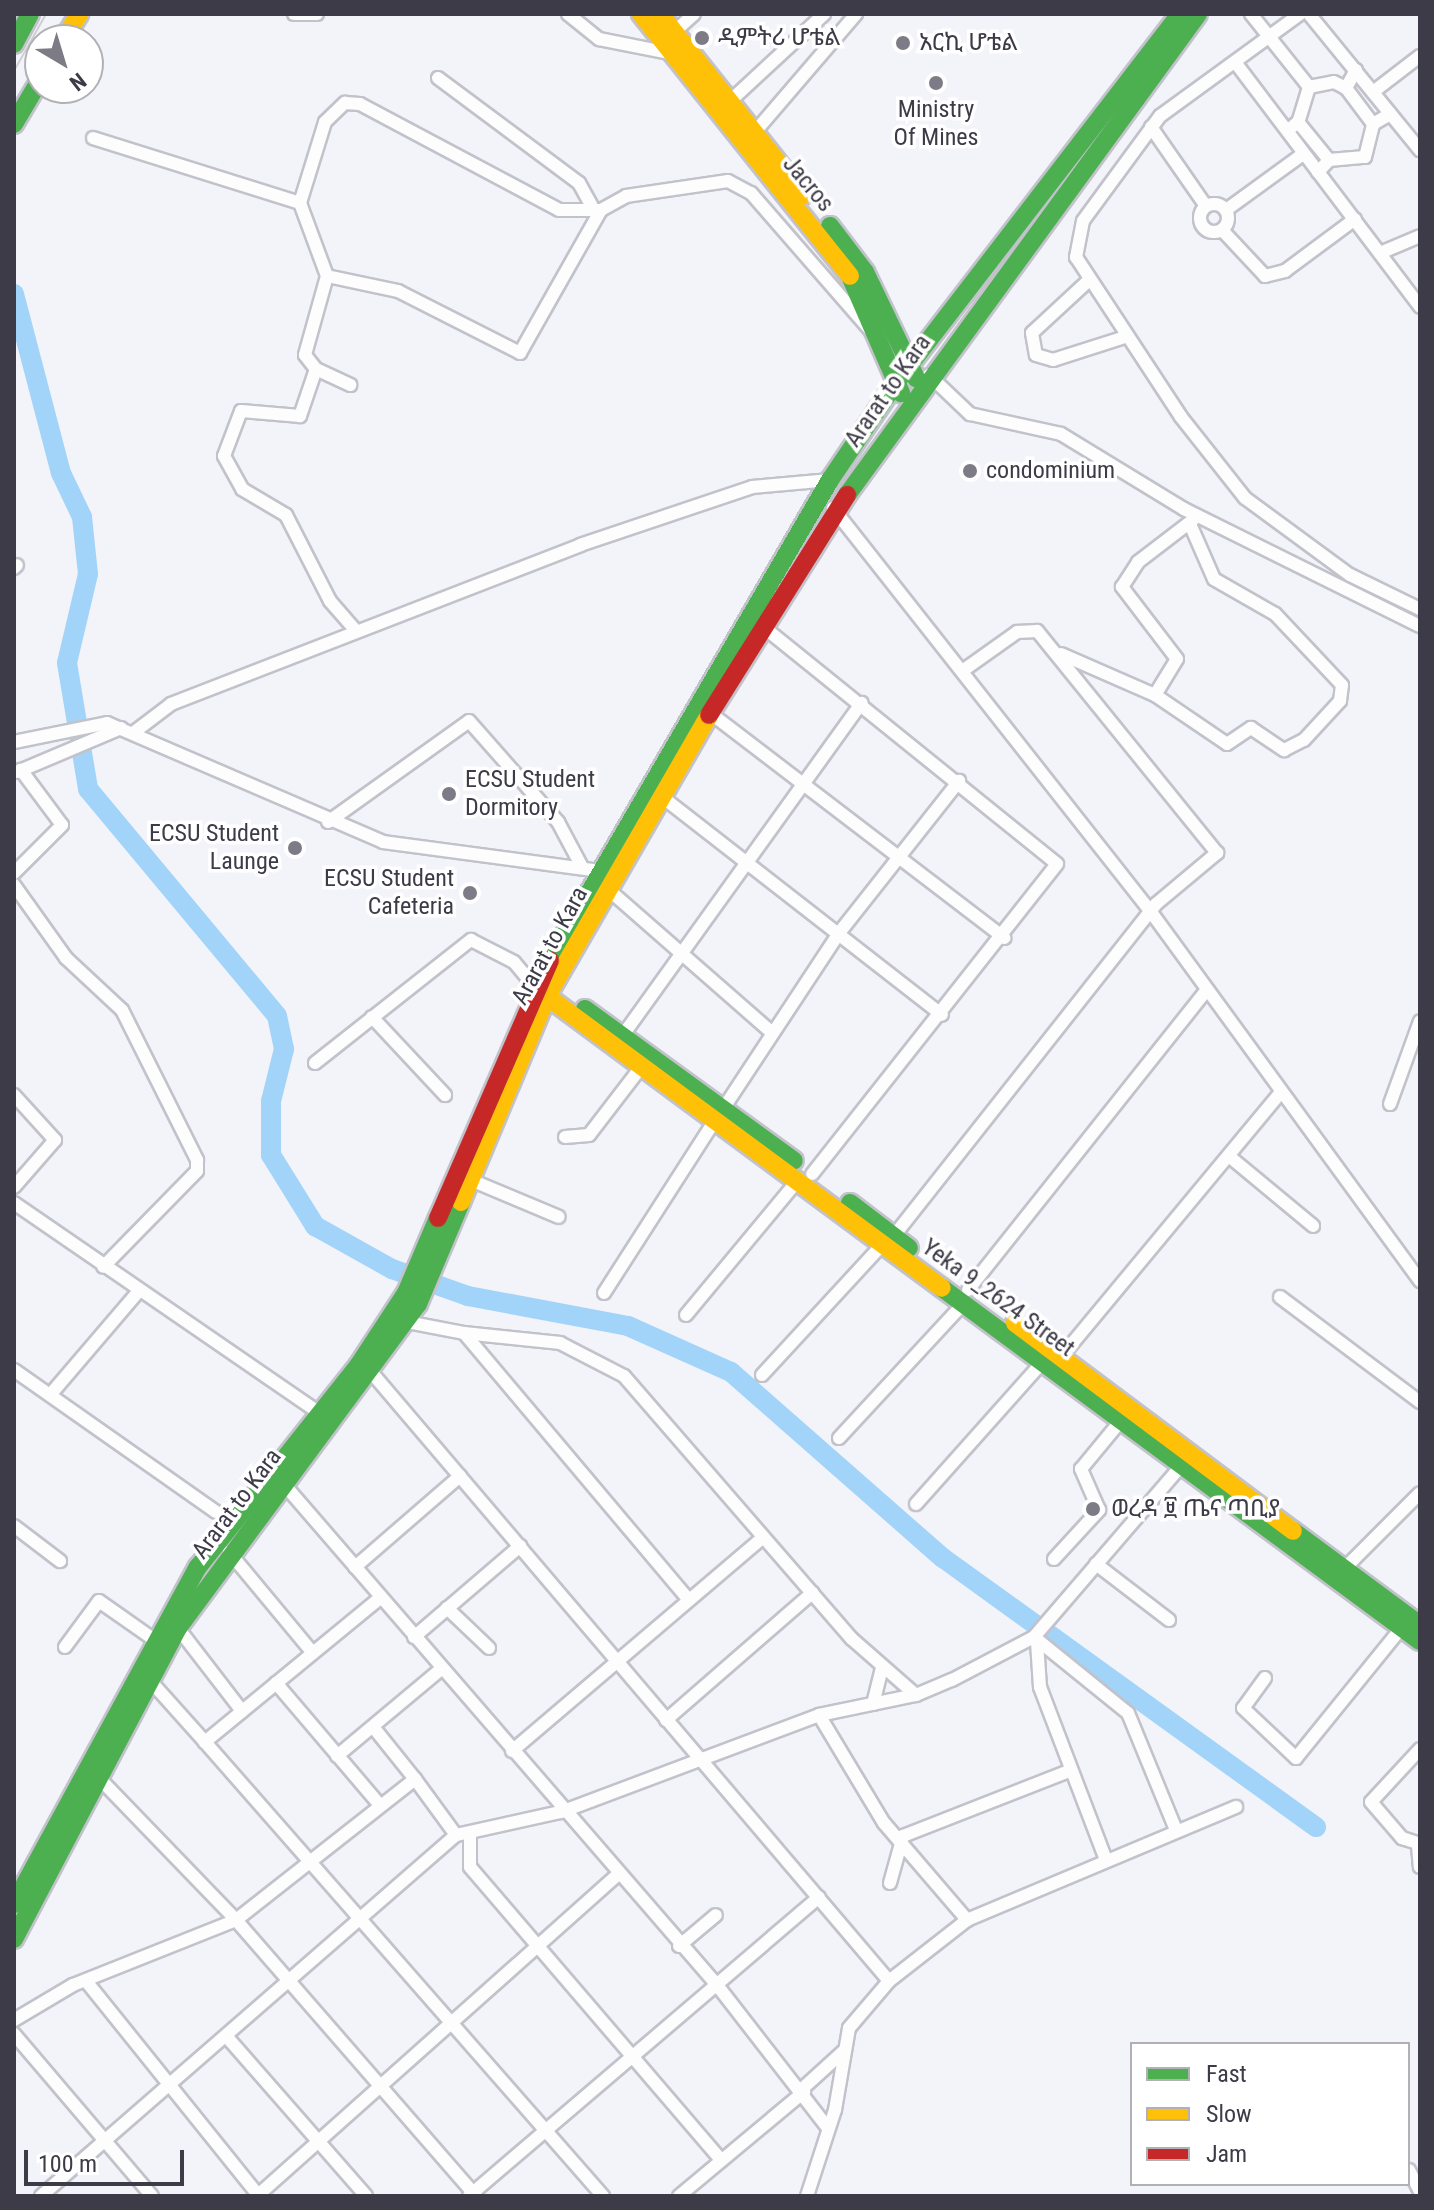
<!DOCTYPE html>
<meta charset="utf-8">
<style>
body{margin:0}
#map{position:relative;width:1434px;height:2210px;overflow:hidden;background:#f3f3fa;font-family:"Roboto Condensed","Noto Sans Ethiopic",sans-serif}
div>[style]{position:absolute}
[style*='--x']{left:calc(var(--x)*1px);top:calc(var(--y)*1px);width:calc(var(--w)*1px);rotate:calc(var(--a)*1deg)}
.river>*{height:20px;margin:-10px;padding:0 10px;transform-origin:10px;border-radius:10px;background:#a1d4f8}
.roads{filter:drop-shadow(2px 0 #c2c2cb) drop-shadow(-2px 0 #c2c2cb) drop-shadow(0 2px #c2c2cb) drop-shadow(0 -2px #c2c2cb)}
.street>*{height:12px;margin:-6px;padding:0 6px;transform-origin:6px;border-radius:6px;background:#fdfdfe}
.street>.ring{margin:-6px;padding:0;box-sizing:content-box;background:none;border:12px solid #fdfdfe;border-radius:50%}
.fast>*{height:18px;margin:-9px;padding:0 9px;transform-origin:9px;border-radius:9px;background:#4caf50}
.slow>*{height:18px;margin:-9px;padding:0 9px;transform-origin:9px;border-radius:9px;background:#ffc107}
.jam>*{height:18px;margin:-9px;padding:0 9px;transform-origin:9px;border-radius:9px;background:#c62828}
.tram>*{height:2px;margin:-1px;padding:0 1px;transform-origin:1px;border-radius:1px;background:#cfcfd1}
.dots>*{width:22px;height:22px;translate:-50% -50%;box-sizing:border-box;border:4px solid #fff;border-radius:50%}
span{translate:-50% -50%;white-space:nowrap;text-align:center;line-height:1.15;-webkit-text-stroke:7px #fff;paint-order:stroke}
.poi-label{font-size:24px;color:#3c3b47}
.left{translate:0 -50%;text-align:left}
.right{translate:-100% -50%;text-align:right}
.street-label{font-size:24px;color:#3c3b47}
.frame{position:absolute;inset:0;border:16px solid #3c3b47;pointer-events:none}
.legend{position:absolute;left:1130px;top:2042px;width:280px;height:144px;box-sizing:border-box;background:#fff;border:2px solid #b1b1b5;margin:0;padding:10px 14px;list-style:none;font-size:24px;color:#3c3b47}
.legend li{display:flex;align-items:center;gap:16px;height:40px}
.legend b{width:40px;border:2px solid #b1b1b5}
.north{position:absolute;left:24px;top:24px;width:80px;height:80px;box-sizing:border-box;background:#fff;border:2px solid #b1b1b5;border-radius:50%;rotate:142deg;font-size:22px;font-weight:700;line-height:32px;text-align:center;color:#3c3b47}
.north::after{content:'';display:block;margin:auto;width:28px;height:36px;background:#7c7b86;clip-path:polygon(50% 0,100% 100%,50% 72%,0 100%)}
.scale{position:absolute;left:24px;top:2150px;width:160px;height:36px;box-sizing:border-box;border:4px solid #3c3b47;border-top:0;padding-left:10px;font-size:24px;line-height:28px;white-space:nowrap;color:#3c3b47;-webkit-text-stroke:6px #fff;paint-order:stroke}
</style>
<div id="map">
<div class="river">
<div style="--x:14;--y:294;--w:185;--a:75.3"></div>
<div style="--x:61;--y:473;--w:49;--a:64.5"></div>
<div style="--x:82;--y:517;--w:57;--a:84"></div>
<div style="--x:88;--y:574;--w:91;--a:103.3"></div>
<div style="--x:67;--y:663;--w:128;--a:80.5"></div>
<div style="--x:88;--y:789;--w:295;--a:50.2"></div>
<div style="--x:277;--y:1016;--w:34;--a:78"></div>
<div style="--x:284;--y:1049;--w:54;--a:104"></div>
<div style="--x:271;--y:1101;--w:54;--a:90"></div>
<div style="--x:271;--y:1155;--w:84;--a:58.2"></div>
<div style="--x:315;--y:1226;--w:88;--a:29.2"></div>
<div style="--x:392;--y:1269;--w:81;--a:19.6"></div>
<div style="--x:468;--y:1296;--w:163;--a:10.6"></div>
<div style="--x:628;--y:1326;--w:113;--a:24.1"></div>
<div style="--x:731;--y:1372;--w:282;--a:41.3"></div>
<div style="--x:943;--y:1558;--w:460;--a:35.8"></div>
</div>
<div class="roads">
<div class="street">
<div style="--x:294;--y:14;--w:23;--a:0"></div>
<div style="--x:568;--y:14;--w:40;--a:39"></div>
<div style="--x:599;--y:39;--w:71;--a:11.3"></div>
<div style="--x:1251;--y:14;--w:93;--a:51.5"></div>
<div style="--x:1309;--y:87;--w:37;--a:107"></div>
<div style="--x:1300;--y:14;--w:173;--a:143.9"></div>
<div style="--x:1160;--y:116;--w:130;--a:126.3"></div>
<div style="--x:1083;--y:221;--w:37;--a:101"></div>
<div style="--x:1076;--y:257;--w:191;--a:56.7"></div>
<div style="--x:1181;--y:417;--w:103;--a:51.7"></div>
<div style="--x:1245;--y:498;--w:130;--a:36.3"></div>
<div style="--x:1350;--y:575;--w:78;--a:25.9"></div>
<div style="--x:1309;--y:14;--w:176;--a:50.8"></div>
<div style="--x:673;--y:33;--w:28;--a:-42"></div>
<div style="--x:1235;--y:62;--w:307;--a:52.9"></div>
<div style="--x:1356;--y:70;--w:21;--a:119"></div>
<div style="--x:1346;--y:88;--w:45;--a:53.1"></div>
<div style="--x:1373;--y:124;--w:20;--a:-30"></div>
<div style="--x:438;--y:78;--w:176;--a:36.7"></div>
<div style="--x:579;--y:183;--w:26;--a:61"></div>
<div style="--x:1309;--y:87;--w:25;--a:-11"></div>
<div style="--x:1334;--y:82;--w:13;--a:27"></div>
<div style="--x:1373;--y:92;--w:59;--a:-37.5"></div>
<div style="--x:728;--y:103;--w:131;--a:-42.8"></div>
<div style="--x:1151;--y:127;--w:96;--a:55.2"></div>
<div style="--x:1292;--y:127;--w:8;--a:-40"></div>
<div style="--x:1298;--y:122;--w:49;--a:50.8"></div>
<div style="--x:754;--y:133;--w:157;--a:-49.4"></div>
<div style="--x:93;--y:138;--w:217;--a:17.4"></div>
<div style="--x:300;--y:203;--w:78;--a:69.7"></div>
<div style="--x:327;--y:276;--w:73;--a:11.9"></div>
<div style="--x:398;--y:291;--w:137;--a:26.9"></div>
<div style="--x:520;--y:353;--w:164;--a:-60.5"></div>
<div style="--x:601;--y:210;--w:29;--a:-29"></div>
<div style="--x:626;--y:196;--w:103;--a:-8.4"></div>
<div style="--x:728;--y:181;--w:26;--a:28"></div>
<div style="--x:751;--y:193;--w:183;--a:49"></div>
<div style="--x:1318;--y:172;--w:16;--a:-47"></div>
<div style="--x:1329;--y:160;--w:36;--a:-5"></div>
<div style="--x:1365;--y:157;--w:34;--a:-76"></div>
<div style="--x:300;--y:203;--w:85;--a:-72.8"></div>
<div style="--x:325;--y:122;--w:28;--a:-44"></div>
<div style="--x:345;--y:103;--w:15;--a:4"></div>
<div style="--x:360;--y:104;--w:225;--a:28"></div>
<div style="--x:559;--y:210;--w:42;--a:0"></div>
<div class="ring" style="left:1200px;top:204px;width:16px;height:16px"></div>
<div style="--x:1226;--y:210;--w:95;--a:-36"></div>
<div style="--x:1222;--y:230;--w:63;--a:46.9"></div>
<div style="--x:1265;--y:276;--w:21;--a:-14"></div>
<div style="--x:1285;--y:271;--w:87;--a:-36.6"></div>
<div style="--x:1380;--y:253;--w:43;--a:-23"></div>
<div style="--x:327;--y:276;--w:82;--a:105.6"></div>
<div style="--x:305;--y:355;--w:18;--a:52"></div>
<div style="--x:316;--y:369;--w:38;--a:25"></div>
<div style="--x:1087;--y:282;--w:75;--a:137.2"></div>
<div style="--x:1032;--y:333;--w:22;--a:80"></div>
<div style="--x:1036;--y:355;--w:18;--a:16"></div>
<div style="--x:1053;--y:360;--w:76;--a:-17.7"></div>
<div style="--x:316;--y:369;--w:50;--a:108.8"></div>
<div style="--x:300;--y:416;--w:59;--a:-175.2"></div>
<div style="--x:241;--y:411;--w:48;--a:110.7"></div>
<div style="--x:224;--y:456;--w:38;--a:61"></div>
<div style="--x:242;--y:489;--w:51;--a:30.6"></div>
<div style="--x:286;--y:515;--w:97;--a:62.9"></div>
<div style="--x:330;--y:601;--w:38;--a:49"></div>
<div style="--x:929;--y:375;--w:57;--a:43.6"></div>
<div style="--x:970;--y:414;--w:93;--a:12.4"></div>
<div style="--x:1061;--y:434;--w:144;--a:31.4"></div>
<div style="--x:1184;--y:509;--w:263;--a:26.4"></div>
<div style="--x:833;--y:508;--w:514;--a:51.79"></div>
<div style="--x:1151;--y:912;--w:457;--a:53.9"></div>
<div style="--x:14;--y:568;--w:4;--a:-45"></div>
<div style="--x:761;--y:625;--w:380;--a:38.9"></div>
<div style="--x:1057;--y:864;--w:395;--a:128.3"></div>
<div style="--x:1061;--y:654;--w:103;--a:23.6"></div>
<div style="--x:1155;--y:695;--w:87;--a:34.2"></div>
<div style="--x:1227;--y:744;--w:29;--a:-34"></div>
<div style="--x:1251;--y:728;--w:40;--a:34"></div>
<div style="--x:1284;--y:750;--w:22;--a:-27"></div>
<div style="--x:1304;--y:740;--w:53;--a:-47.3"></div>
<div style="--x:1340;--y:701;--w:16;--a:-83"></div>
<div style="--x:1342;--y:685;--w:98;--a:-133.3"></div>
<div style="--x:1275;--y:614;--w:70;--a:-150.2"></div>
<div style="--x:1214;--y:579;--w:60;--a:-113.6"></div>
<div style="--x:1155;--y:695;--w:42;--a:-58.6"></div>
<div style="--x:1177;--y:659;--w:91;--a:-127.4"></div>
<div style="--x:1122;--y:587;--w:30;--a:-57"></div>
<div style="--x:1138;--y:562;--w:69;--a:-37.4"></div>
<div style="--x:705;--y:709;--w:377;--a:37.4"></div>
<div style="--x:133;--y:733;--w:48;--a:-37.3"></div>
<div style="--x:171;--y:704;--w:439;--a:-21.2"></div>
<div style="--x:580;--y:545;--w:182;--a:-18.6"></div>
<div style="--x:752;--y:487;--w:78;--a:-5.1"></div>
<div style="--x:14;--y:742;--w:95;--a:-11.5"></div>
<div style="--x:107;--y:723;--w:301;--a:23.3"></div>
<div style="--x:383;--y:842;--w:219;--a:7.6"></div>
<div style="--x:17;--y:772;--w:113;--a:-22.9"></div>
<div style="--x:661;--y:796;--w:356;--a:37.9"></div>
<div style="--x:328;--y:822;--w:173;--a:-35.6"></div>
<div style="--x:469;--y:721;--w:135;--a:48.6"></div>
<div style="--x:558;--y:822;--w:49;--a:61.9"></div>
<div style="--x:14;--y:873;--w:68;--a:-45"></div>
<div style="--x:62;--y:825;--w:69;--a:-126.7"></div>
<div style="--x:14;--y:885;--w:90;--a:54.5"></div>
<div style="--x:66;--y:958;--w:76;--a:42.9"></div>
<div style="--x:122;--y:1010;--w:168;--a:63.4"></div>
<div style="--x:197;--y:1160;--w:11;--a:90"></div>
<div style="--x:197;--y:1171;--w:134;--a:134.4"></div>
<div style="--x:609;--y:890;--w:215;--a:41.2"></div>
<div style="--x:372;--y:1017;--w:107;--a:46.9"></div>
<div style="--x:623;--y:1035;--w:409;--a:-54.3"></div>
<div style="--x:315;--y:1063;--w:199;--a:-38.3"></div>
<div style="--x:471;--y:940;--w:48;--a:27.1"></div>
<div style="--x:514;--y:962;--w:33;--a:50"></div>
<div style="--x:14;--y:1095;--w:61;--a:47.7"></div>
<div style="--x:55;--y:1140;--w:62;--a:131.1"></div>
<div style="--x:1390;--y:1104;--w:88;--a:-70.1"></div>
<div style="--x:723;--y:1109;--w:211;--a:-56.6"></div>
<div style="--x:839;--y:933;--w:194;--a:-51.7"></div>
<div style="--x:565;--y:1137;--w:24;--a:-5"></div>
<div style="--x:589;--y:1135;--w:87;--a:-52.5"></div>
<div style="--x:1230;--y:1157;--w:108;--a:39.7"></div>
<div style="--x:471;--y:1180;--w:95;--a:22.8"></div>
<div style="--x:14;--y:1203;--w:376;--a:34.5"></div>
<div style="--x:893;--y:1237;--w:424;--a:-51.7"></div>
<div style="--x:1156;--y:904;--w:80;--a:-39.9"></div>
<div style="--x:1217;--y:853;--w:286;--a:-129"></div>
<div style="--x:1037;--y:631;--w:20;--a:177"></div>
<div style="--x:1017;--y:632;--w:64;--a:144.6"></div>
<div style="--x:968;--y:1290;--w:384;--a:-51.5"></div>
<div style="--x:604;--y:1293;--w:206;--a:-57.3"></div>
<div style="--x:1280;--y:1297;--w:175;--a:36.9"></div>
<div style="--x:686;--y:1315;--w:177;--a:-50.3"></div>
<div style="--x:407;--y:1322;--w:58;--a:10.9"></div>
<div style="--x:464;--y:1333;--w:349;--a:49.9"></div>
<div style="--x:464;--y:1333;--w:97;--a:5.9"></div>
<div style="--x:560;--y:1343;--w:72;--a:27.3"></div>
<div style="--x:624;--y:1376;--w:348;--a:49.1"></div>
<div style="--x:852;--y:1639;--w:85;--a:41.2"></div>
<div style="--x:1056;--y:1363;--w:352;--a:-50.3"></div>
<div style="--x:14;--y:1370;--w:247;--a:35.1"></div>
<div style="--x:372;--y:1373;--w:798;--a:49.62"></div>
<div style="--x:762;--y:1375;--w:178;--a:-47.3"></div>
<div style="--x:50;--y:1395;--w:135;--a:-49.5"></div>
<div style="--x:839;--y:1438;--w:184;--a:-47.2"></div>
<div style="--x:282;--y:1482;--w:665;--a:49.15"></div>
<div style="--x:717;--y:1985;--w:180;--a:52.2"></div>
<div style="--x:916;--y:1504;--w:197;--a:-48.3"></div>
<div style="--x:14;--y:1526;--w:58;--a:37.3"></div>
<div style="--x:229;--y:1552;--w:131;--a:50.3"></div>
<div style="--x:1054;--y:1559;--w:67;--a:-47.4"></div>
<div style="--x:1099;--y:1510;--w:45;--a:-113.7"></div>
<div style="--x:1081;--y:1469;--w:66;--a:-50.5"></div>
<div style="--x:1096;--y:1564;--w:92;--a:37.5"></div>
<div style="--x:355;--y:1567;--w:139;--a:-40.9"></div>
<div style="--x:1344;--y:1569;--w:107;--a:-45"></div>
<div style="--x:380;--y:1598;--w:227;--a:140.6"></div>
<div style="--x:205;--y:1742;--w:604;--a:48.76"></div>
<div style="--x:447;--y:1608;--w:58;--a:43.6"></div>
<div style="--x:178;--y:1628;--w:105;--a:52.4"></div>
<div style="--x:414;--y:1637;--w:140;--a:-40.6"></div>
<div style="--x:1034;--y:1637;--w:121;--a:39"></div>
<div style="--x:1128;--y:1713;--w:126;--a:67.7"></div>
<div style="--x:1037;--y:1642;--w:45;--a:86.2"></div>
<div style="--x:1040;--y:1687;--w:182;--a:69.1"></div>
<div style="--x:65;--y:1647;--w:57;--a:-53.5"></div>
<div style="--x:99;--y:1601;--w:66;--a:35.1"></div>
<div style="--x:146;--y:1676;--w:89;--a:48.2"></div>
<div style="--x:1265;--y:1678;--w:37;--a:126"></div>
<div style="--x:1243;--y:1708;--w:73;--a:43.3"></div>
<div style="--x:1296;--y:1758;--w:169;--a:-51"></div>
<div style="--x:276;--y:1683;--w:159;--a:49.6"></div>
<div style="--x:873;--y:1704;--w:36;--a:-76"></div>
<div style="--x:819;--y:1715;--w:126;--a:59"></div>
<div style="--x:884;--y:1823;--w:128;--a:49.4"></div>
<div style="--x:666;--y:1720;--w:194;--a:-41"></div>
<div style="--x:374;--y:1728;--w:65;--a:51.2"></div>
<div style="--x:1420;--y:1749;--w:72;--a:132.8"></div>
<div style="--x:1371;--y:1802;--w:48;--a:49.3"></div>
<div style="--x:1402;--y:1838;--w:19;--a:18"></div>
<div style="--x:512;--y:1751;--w:328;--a:-40.4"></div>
<div style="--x:337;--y:1756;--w:134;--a:-39.9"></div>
<div style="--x:98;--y:1777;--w:199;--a:46"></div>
<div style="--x:236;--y:1920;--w:366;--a:49"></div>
<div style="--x:470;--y:1834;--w:33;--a:90"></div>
<div style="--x:470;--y:1867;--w:386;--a:49.4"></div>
<div style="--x:1418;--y:1846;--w:21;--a:85"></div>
<div style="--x:890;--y:1883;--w:49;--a:-74.5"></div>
<div style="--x:903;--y:1836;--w:178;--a:-21.4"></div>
<div style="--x:679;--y:1946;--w:48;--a:-40"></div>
<div style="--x:86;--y:1981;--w:276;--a:51.2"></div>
<div style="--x:14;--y:2020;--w:69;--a:-30.7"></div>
<div style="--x:73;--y:1985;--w:175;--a:-21.7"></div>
<div style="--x:236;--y:1920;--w:228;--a:-38.2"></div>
<div style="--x:415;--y:1779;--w:69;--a:53.8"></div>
<div style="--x:14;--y:2034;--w:213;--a:49.6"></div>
<div style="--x:227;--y:2037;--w:211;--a:48.8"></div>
<div style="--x:802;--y:2089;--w:58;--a:-42.2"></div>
<div style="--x:1409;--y:2170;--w:25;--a:63"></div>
<div style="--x:41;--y:2196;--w:550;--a:-41.02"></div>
<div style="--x:456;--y:1835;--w:107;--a:-12.4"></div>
<div style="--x:561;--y:1812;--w:276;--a:-20.6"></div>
<div style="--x:819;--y:1715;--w:99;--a:-11.7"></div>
<div style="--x:916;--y:1695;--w:39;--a:-23"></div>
<div style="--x:952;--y:1680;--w:93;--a:-27.7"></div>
<div style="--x:1034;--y:1637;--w:228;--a:-49.3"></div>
<div style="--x:257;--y:2196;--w:481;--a:-41.7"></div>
<div style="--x:469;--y:2196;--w:460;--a:-40.5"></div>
<div style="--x:679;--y:2196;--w:163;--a:-39.8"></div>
<div style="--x:807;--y:2196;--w:90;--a:-72"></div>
<div style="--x:835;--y:2110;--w:83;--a:-80.3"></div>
<div style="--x:849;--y:2028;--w:62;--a:-49.6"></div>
<div style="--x:889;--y:1981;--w:99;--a:-38"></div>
<div style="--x:967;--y:1920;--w:292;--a:-22.8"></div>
</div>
<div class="fast">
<div style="--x:14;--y:44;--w:34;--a:-62"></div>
<div style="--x:14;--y:124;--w:51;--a:-59.4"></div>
<div style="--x:830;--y:226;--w:58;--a:52.7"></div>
<div style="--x:865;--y:272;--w:118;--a:64.3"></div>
<div style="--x:850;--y:276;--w:128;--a:66.4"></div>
<div style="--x:847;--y:495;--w:595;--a:-53.88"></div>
<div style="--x:550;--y:960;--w:556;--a:-59.74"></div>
<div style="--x:830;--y:480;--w:116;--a:-55.9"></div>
<div style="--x:895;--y:384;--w:467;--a:-52.4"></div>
<div style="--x:585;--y:1009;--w:258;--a:36"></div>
<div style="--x:850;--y:1203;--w:74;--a:37.3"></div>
<div style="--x:942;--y:1288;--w:594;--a:36.45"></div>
<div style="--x:1293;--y:1531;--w:158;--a:36.5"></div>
<div style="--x:14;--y:1904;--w:384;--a:-61.4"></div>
<div style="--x:198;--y:1567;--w:257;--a:-51.5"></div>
<div style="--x:358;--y:1366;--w:87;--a:-56.7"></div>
<div style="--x:406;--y:1293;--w:82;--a:-66.9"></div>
<div style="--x:14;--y:1939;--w:352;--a:-62.2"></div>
<div style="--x:178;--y:1628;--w:403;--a:-53.5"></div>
<div style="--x:418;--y:1304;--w:111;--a:-67.1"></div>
</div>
<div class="slow">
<div style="--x:641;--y:14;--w:335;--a:51.4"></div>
<div style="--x:660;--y:14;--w:231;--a:51.5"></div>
<div style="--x:63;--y:40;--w:31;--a:-58"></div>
<div style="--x:537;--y:989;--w:503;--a:36.44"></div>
<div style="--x:461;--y:1202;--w:223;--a:-67.3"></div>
<div style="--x:547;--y:996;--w:324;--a:-60"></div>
<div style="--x:1015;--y:1323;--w:347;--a:36.8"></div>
</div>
<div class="jam">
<div style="--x:709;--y:715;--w:260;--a:-57.9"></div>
<div style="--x:438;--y:1218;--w:281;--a:-66.5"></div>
</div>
</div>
<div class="tram">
<div style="--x:14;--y:71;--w:65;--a:-60.7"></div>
</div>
<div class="dots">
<div style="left:702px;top:38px;background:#7c7b86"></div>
<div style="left:903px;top:43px;background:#7c7b86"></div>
<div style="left:936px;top:83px;background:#7c7b86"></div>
<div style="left:970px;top:471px;background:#7c7b86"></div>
<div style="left:449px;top:794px;background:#7c7b86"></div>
<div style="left:295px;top:848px;background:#7c7b86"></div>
<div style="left:470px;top:893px;background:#7c7b86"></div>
<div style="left:1093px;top:1509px;background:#7c7b86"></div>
</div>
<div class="poi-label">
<span class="left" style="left:718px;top:38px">ዲምትሪ ሆቴል</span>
<span class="left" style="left:919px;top:43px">አርኪ ሆቴል</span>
<span style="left:936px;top:124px">Ministry<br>Of Mines</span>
<span class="left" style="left:986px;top:471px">condominium</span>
<span class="left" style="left:465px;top:794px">ECSU Student<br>Dormitory</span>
<span class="right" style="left:279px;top:848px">ECSU Student<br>Launge</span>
<span class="right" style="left:454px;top:893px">ECSU Student<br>Cafeteria</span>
<span class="left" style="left:1111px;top:1509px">ወረዳ ፱ ጤና ጣቢያ</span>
</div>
<div class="street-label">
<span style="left:808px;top:184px;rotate:50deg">Jacros</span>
<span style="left:888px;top:391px;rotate:-55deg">Ararat to Kara</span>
<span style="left:550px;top:946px;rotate:-61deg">Ararat to Kara</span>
<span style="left:998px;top:1298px;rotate:36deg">Yeka 9_2624 Street</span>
<span style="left:237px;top:1504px;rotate:-53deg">Ararat to Kara</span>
</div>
<div class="frame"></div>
<ul class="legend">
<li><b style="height:10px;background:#4caf50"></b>Fast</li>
<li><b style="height:10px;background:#ffc107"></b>Slow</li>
<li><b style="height:10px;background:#c62828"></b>Jam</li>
</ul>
<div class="north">N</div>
<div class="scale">100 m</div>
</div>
